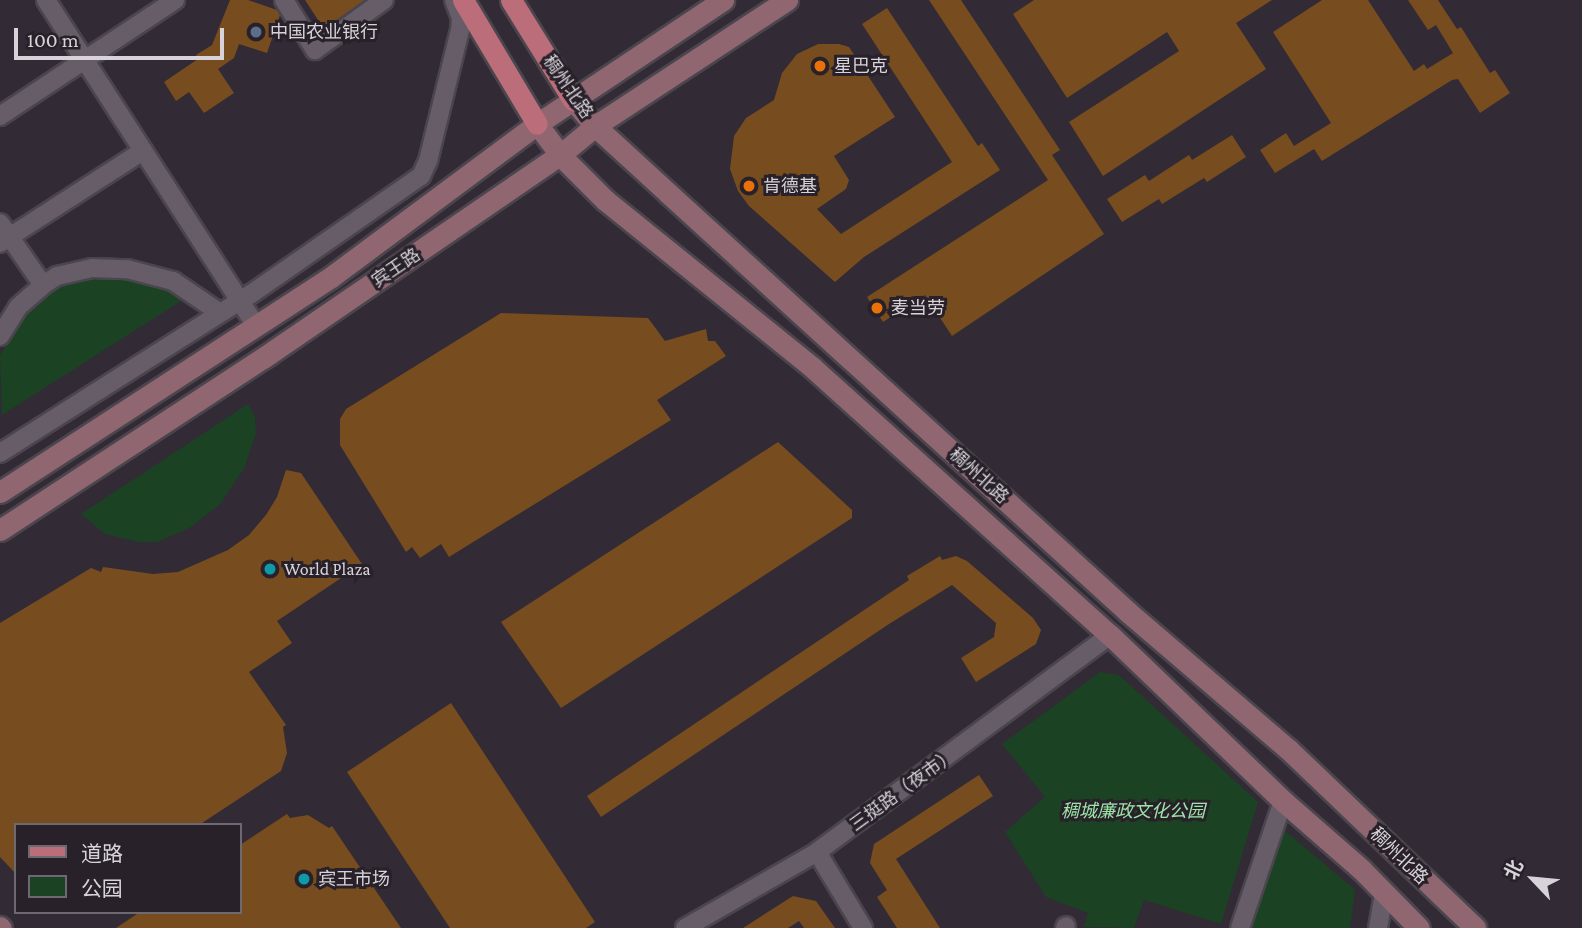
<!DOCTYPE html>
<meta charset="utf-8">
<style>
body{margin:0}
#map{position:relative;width:1582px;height:928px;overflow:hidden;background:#322a35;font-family:"Crimson Pro","Noto Sans SC",serif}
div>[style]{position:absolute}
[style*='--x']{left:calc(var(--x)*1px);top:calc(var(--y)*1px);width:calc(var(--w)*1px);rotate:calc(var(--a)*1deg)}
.green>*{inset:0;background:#1b4323}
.building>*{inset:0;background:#774d1f}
.roads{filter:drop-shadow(2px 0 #4b454d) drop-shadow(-2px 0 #4b454d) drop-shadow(0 2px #4b454d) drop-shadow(0 -2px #4b454d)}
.street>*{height:18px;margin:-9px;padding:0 9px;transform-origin:9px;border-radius:9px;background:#665d69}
.secondary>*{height:21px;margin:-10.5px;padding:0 10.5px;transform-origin:10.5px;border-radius:10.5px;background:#906671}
.primary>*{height:21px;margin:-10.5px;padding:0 10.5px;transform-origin:10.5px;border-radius:10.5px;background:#bb6e79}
.dots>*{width:19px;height:19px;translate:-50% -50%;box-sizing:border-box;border:4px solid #28212a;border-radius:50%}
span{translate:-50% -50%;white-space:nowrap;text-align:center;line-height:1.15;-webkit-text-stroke:6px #28212a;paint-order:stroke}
.poi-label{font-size:18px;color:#d8d3d9}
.left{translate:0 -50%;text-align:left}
.street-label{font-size:18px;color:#d8d3d9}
.park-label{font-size:18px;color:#9be5a6;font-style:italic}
.legend{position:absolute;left:14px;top:823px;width:228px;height:91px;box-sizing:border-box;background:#28212a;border:2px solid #6e6870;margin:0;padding:9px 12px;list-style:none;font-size:21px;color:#d8d3d9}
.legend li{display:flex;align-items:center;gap:14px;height:35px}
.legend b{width:35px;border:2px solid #6e6870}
.north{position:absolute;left:1498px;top:844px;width:70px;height:70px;-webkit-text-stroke:5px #28212a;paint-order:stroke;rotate:296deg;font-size:19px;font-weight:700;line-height:28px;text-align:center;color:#d8d3d9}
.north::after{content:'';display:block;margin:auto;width:24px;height:32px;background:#d8d3d9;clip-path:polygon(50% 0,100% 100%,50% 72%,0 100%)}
.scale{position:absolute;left:14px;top:28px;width:210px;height:32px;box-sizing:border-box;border:4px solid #d8d3d9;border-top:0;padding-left:9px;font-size:21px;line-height:24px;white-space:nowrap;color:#d8d3d9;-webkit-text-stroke:5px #28212a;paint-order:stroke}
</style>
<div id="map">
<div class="green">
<div style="clip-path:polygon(114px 275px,169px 288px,181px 301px,2px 415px,0 356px,22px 314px,58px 286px,85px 277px)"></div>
<div style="clip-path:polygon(248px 404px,255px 417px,256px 434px,244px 468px,221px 503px,191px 527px,157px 542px,139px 542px,105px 534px,81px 514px)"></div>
<div style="clip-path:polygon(1100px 672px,1119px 675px,1258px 802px,1221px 924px,1144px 900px,1134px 928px,1084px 927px,1088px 913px,1046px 897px,1005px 832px,1045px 797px,1002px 744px)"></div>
<div style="clip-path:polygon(1282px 828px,1355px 890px,1350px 928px,1250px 928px)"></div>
</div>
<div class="building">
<div style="clip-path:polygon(230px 0,248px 0,277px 10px,280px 15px,267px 53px,239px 44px,234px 58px,218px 69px,234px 93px,204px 113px,189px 92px,176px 101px,164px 82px,198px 59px,196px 55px,212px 45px)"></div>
<div style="clip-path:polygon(305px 0,365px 0,324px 29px)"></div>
<div style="clip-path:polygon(929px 0,961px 0,1060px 150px,1052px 155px,1104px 234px,952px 336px,925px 295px,883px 322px,867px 297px,1048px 180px)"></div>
<div style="clip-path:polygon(1034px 0,1272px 0,1236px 23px,1266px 69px,1103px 176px,1069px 122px,1179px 51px,1167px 32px,1067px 98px,1013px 14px)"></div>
<div style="clip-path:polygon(1322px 0,1368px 0,1414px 71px,1424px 64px,1427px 69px,1453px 53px,1436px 25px,1428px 30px,1408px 0,1438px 0,1457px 29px,1461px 27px,1490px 73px,1495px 70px,1510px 93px,1480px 113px,1458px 79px,1452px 80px,1322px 161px,1314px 149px,1275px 173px,1260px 150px,1286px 133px,1294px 146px,1331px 123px,1273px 32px)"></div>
<div style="clip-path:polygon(887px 8px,978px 146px,982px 143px,1000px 170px,864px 257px,835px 282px,749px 206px,738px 191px,730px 169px,734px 136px,746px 118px,774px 100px,782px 73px,797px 54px,818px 44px,839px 44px,849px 47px,895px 117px,834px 156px,849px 180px,846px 189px,817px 209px,841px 234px,952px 162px,862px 24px)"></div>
<div style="clip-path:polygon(1232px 135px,1246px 157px,1207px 182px,1204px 178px,1162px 204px,1159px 199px,1122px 222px,1107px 199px,1145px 175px,1149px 181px,1189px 155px,1192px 160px)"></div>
<div style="clip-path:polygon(501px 313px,648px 318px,665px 341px,706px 329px,708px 341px,715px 341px,726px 356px,657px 400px,671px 420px,449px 557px,441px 544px,420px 558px,412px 547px,406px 552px,340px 445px,340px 419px,346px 409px)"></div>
<div style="clip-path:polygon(778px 442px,852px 510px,852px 518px,561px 708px,501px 622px)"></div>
<div style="clip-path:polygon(286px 470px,301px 473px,362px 564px,277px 621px,292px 643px,249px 672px,286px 725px,283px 727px,287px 753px,281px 771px,199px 825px,16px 825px,16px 874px,0 857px,0 623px,91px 568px,101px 572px,103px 567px,153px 574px,178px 572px,228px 550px,249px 535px,266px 515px,277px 497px)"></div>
<div style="clip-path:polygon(940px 556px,942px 560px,956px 556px,967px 561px,1033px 618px,1041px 630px,1036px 644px,976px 682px,961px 658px,994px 637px,996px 623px,952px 585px,889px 624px,601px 817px,587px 796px,909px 580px,907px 576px)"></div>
<div style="clip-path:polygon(451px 703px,595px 922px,586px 928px,450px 928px,347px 772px)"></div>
<div style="clip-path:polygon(979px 775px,993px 796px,896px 859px,940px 928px,897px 928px,877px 897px,887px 890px,870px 863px,874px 844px)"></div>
<div style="clip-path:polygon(287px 814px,290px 818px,308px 815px,329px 828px,332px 826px,401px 928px,116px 928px,140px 912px,240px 912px,240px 845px)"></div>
<div style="clip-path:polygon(793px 896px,816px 901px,835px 928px,804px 928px,799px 921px,788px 928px,743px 928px)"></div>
</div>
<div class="roads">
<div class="street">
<div style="--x:46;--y:0;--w:388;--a:57.2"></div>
<div style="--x:284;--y:0;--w:59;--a:58.2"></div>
<div style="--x:315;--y:50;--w:85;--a:-35.9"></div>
<div style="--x:0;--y:116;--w:210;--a:-33.5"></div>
<div style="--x:0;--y:223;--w:75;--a:55.3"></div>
<div style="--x:0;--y:243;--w:170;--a:-32.8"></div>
<div style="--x:0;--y:336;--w:34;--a:-58"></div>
<div style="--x:18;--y:307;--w:33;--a:-41"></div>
<div style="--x:43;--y:285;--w:17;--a:-33"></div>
<div style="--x:57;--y:276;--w:36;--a:-13"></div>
<div style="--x:92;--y:268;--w:35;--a:2"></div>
<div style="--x:127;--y:269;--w:48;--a:14.6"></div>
<div style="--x:173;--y:281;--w:57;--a:34.2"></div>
<div style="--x:0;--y:453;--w:297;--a:-32.4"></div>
<div style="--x:251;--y:294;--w:207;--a:-34.8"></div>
<div style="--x:421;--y:176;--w:17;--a:-65"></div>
<div style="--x:428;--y:161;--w:135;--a:-76.3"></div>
<div style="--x:460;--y:30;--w:12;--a:-85"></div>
<div style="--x:461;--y:18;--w:19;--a:-111"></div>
<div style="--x:817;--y:852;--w:89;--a:58.8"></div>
<div style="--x:685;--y:928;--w:152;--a:-29.9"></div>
<div style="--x:817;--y:852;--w:365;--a:-36.5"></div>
<div style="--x:1065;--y:928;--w:2;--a:-63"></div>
<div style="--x:1240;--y:928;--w:134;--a:-71.3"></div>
<div style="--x:1378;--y:928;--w:34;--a:-80"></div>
</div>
<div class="secondary">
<div style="--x:573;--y:100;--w:34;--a:50"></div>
<div style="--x:595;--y:126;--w:99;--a:42.5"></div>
<div style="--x:668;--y:193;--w:622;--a:42.33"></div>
<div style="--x:1128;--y:612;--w:211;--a:40.6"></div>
<div style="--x:1288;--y:749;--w:259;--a:43.7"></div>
<div style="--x:537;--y:124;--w:39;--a:53"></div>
<div style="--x:560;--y:155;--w:64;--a:45"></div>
<div style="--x:605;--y:200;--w:267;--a:38.9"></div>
<div style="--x:813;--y:368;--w:399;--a:42"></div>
<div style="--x:1110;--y:635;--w:240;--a:43.8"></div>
<div style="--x:1283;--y:801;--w:105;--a:41.1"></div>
<div style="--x:1362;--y:870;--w:81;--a:45.5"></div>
<div style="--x:0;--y:492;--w:395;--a:-33"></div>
<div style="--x:331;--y:277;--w:257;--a:-36.6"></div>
<div style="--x:537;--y:124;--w:224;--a:-33.7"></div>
<div style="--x:0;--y:530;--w:314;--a:-33.2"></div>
<div style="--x:263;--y:358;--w:360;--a:-34.4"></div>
<div style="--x:560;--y:155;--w:45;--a:-39.6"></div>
<div style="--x:595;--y:126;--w:230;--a:-33.3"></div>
<div style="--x:0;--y:927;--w:1;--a:45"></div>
</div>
<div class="primary">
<div style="--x:463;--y:0;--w:144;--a:59.2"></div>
<div style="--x:511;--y:0;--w:118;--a:58.2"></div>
</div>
</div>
<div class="dots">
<div style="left:256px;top:32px;background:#5c6f8a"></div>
<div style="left:820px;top:66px;background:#e8710a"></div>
<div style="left:749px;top:186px;background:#e8710a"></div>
<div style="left:877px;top:308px;background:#e8710a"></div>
<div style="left:270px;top:569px;background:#0f9aa8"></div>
<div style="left:304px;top:879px;background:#0f9aa8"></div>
</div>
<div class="poi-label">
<span class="left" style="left:270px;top:32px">中国农业银行</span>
<span class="left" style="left:834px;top:66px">星巴克</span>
<span class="left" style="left:763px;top:186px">肯德基</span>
<span class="left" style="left:891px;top:308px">麦当劳</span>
<span class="left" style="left:284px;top:569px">World Plaza</span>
<span class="left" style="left:318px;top:879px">宾王市场</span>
</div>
<div class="street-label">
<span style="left:568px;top:87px;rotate:55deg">稠州北路</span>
<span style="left:396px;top:268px;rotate:-34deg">宾王路</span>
<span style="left:979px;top:476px;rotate:42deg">稠州北路</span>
<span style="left:903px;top:790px;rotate:-36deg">三挺路（夜市）</span>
<span style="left:1399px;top:856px;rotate:44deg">稠州北路</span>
</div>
<div class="park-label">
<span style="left:1133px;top:811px">稠城廉政文化公园</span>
</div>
<ul class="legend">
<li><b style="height:9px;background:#bb6e79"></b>道路</li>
<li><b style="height:19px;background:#1b4323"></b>公园</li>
</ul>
<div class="north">北</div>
<div class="scale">100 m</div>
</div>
